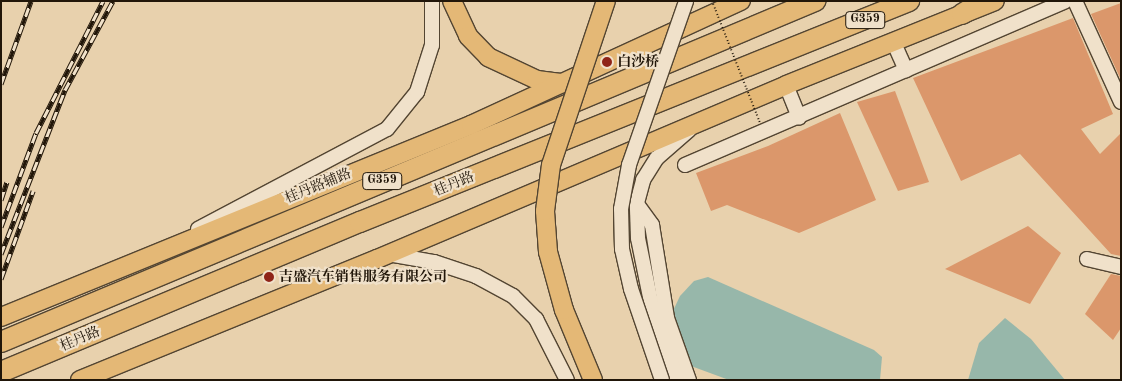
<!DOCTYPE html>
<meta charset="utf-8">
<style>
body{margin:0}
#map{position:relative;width:1122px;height:381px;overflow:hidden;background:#e8d1ad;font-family:"Old Standard TT","Noto Serif SC",serif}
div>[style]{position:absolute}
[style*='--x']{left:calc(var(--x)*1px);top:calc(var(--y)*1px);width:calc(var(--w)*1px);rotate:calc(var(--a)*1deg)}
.water>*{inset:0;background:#97b7aa}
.building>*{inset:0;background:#db976b}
.roads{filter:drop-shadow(1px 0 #534532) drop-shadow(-1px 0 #534532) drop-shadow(0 1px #534532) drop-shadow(0 -1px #534532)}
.minor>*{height:14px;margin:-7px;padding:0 7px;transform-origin:7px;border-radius:7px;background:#f0e1ca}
.major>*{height:18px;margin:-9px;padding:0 9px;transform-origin:9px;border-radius:9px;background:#e4b876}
.highway>*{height:20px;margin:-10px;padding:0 10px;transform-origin:10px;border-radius:10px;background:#e4b876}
.rail>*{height:5px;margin-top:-2.5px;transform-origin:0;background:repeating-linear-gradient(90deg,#f0e1ca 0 9px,#211609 0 18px);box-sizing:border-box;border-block:1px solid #211609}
.path-bridge>*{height:2px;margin-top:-1px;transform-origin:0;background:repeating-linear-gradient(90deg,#211609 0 1px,transparent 0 3.5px)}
.bridges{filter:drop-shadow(1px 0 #534532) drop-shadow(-1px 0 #534532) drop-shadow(0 1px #534532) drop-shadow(0 -1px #534532)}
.minor-bridge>*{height:14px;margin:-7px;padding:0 7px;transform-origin:7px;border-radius:7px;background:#f0e1ca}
.major-bridge>*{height:18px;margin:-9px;padding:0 9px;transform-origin:9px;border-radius:9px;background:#e4b876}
.dots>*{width:14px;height:14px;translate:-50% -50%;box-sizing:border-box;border:2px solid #f0e1ca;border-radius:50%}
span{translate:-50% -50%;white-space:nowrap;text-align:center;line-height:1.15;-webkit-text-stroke:4.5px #f0e1ca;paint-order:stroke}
.shield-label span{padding:1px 4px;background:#f0e1ca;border:1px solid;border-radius:4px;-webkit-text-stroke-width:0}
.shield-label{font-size:12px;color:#211609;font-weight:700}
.poi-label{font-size:14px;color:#211609;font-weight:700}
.left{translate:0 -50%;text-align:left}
.street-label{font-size:14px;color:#211609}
.frame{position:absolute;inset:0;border:2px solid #211609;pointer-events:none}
</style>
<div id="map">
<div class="water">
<div style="clip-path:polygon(708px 277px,874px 350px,882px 357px,880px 380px,729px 380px,691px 366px,672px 313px,680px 296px,694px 281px)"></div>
<div style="clip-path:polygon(1005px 318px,1031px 339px,1065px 380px,968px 380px,979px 343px)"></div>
</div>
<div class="building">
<div style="clip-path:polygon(1121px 3px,1121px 80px,1091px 14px)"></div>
<div style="clip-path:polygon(1073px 18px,1113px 114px,1081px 129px,1100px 154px,1121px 133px,1121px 256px,1111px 254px,1020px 154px,961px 181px,913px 78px)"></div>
<div style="clip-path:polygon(895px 91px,929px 182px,898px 191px,857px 102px)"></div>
<div style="clip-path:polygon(840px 113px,876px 200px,799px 233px,727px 205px,711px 211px,696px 173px,768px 146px)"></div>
<div style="clip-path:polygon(1028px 226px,1061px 253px,1030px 304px,945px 269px)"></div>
<div style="clip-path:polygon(1111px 274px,1121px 276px,1121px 328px,1113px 340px,1085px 314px)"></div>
</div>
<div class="roads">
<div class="minor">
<div style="--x:1075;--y:1;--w:111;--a:65.5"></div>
<div style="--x:893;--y:41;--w:32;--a:66"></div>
<div style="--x:786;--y:85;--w:35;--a:68"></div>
<div style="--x:685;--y:165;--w:414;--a:-23.3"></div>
<div style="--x:637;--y:204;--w:26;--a:54"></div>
<div style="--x:652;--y:225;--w:94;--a:80.8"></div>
<div style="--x:667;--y:318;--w:66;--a:70.5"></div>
<div style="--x:198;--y:229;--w:214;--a:-27.9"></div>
<div style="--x:387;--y:129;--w:48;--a:-51"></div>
<div style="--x:417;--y:92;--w:49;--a:-72.3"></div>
<div style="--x:432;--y:45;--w:44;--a:-90"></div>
<div style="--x:388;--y:254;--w:47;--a:9.9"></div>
<div style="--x:434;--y:262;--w:44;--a:18.4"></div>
<div style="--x:476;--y:276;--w:42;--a:28.4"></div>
<div style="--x:513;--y:296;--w:33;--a:45"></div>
<div style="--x:536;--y:319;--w:68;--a:63.1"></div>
<div style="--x:1087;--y:259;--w:35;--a:13"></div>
<div style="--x:677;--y:380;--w:82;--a:-108.4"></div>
<div style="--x:651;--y:302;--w:65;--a:-101.5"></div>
<div style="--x:638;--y:238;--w:35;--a:-92"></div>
<div style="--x:637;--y:203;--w:24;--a:-75"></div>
<div style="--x:643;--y:180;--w:26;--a:-58"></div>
<div style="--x:657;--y:158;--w:43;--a:-41.2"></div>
</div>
<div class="major">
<div style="--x:452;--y:1;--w:38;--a:65"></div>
<div style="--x:468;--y:36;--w:29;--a:46"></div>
<div style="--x:488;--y:57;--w:54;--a:25.1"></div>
<div style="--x:537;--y:80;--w:26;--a:7"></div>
<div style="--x:1;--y:317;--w:508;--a:-22.22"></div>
<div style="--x:471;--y:125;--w:297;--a:-24.7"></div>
<div style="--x:80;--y:380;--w:321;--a:-22.2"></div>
<div style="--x:377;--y:259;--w:444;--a:-23"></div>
<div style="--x:786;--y:85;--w:225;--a:-21.9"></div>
</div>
<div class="highway">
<div style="--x:962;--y:14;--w:26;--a:-31"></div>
<div style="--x:1;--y:342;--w:883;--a:-22.73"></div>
<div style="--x:1;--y:372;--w:389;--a:-22.7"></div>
<div style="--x:360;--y:222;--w:592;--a:-21.93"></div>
</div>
</div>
<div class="rail">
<div style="--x:1;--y:84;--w:88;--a:-70.1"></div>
<div style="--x:1;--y:200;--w:19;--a:-72"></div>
<div style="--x:1;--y:227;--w:100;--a:-69.6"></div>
<div style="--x:36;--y:133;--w:148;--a:-63.1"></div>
<div style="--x:1;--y:254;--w:176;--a:-68.7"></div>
<div style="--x:65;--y:90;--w:101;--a:-61.7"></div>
<div style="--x:1;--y:279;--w:94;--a:-70"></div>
</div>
<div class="path-bridge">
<div style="--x:712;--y:1;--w:131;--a:68.5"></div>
</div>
<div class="bridges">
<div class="minor-bridge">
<div style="--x:662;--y:380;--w:96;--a:-108.8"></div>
<div style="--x:631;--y:289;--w:41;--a:-102.7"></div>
<div style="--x:622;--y:249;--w:40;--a:-91.4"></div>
<div style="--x:621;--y:209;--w:45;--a:-79.7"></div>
<div style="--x:629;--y:165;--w:174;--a:-70.8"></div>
</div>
<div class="major-bridge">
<div style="--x:593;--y:380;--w:76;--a:-112.5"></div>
<div style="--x:564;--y:310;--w:60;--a:-105.4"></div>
<div style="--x:548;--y:252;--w:41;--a:-94.2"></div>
<div style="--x:545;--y:211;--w:46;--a:-82.6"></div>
<div style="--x:551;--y:165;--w:173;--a:-71.5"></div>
</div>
</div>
<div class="dots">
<div style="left:607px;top:62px;background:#8f2418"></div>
<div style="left:269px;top:277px;background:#8f2418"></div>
</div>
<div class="shield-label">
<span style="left:865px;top:20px">G359</span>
<span style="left:382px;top:181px">G359</span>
</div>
<div class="poi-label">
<span class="left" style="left:617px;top:62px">白沙桥</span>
<span class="left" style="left:279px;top:277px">吉盛汽车销售服务有限公司</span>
</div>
<div class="street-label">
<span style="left:454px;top:184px;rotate:-22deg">桂丹路</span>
<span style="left:318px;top:186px;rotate:-22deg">桂丹路辅路</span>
<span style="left:80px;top:339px;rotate:-23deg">桂丹路</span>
</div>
<div class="frame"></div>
</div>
